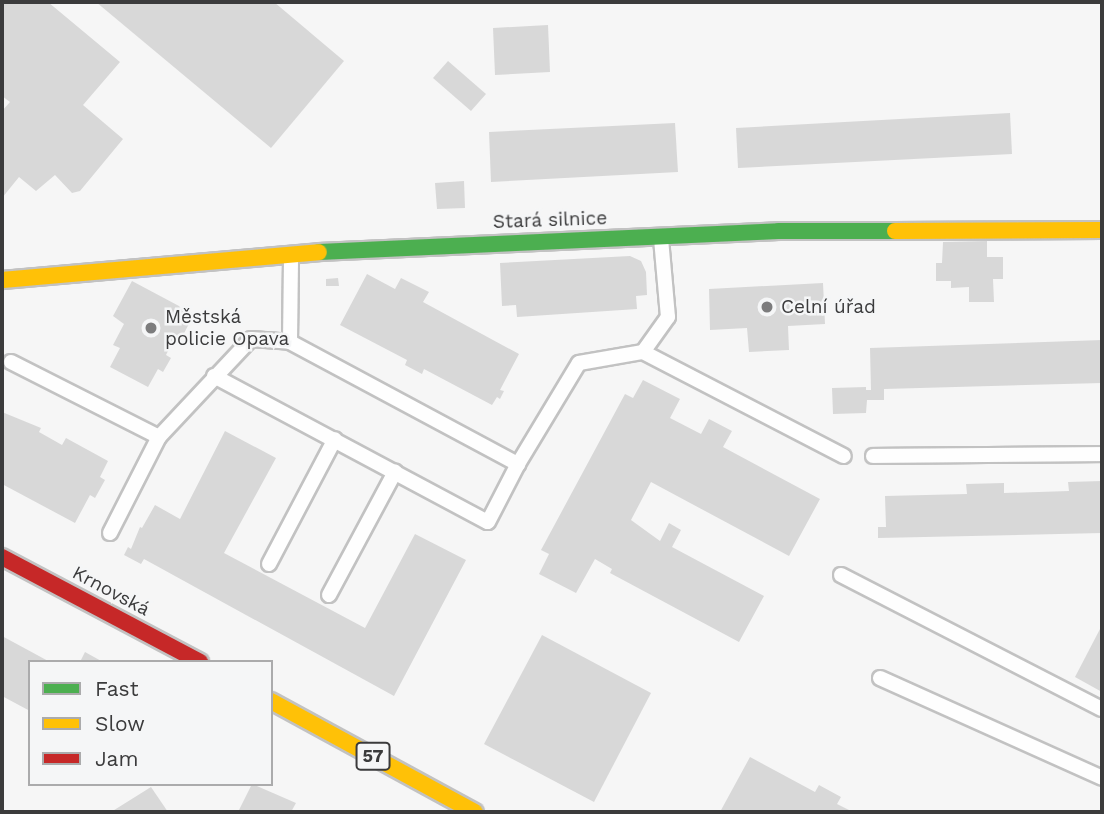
<!DOCTYPE html>
<meta charset="utf-8">
<style>
body{margin:0}
#map{position:relative;width:1104px;height:814px;overflow:hidden;background:#f6f6f6;font-family:"Work Sans",sans-serif}
div>[style]{position:absolute}
[style*='--x']{left:calc(var(--x)*1px);top:calc(var(--y)*1px);width:calc(var(--w)*1px);rotate:calc(var(--a)*1deg)}
.building>*{inset:0;background:#d8d8d8}
.roads{filter:drop-shadow(2px 0 #c2c2c2) drop-shadow(-2px 0 #c2c2c2) drop-shadow(0 2px #c2c2c2) drop-shadow(0 -2px #c2c2c2)}
.lane>*{height:14px;margin:-7px;padding:0 7px;transform-origin:7px;border-radius:7px;background:#fefefe}
.fast>*{height:16px;margin:-8px;padding:0 8px;transform-origin:8px;border-radius:8px;background:#4caf50}
.slow>*{height:16px;margin:-8px;padding:0 8px;transform-origin:8px;border-radius:8px;background:#ffc107}
.jam>*{height:16px;margin:-8px;padding:0 8px;transform-origin:8px;border-radius:8px;background:#c62828}
.dots>*{width:19px;height:19px;translate:-50% -50%;box-sizing:border-box;border:4px solid #f5f6f7;border-radius:50%}
span{translate:-50% -50%;white-space:nowrap;text-align:center;line-height:1.15;-webkit-text-stroke:5px #f5f6f7;paint-order:stroke}
.shield-label span{padding:2px 5px;background:#f5f6f7;border:2px solid;border-radius:5px;-webkit-text-stroke-width:0}
.shield-label{font-size:18px;color:#3b3b3c;font-weight:700}
.street-label{font-size:19px;color:#3b3b3c}
.poi-label{font-size:19px;color:#3b3b3c}
.left{translate:0 -50%;text-align:left}
.frame{position:absolute;inset:0;border:4px solid #3b3b3c;pointer-events:none}
.legend{position:absolute;left:28px;top:660px;width:245px;height:126px;box-sizing:border-box;background:#f5f6f7;border:2px solid #ababac;margin:0;padding:9px 12px;list-style:none;font-size:21px;color:#3b3b3c}
.legend li{display:flex;align-items:center;gap:14px;height:35px}
.legend b{width:35px;border:2px solid #ababac}
</style>
<div id="map">
<div class="building">
<div style="clip-path:polygon(2px 2px,48px 2px,120px 62px,83px 105px,123px 139px,80px 191px,72px 193px,55px 175px,36px 191px,19px 177px,2px 198px,2px 111px,10px 102px,2px 96px)"></div>
<div style="clip-path:polygon(96px 2px,274px 2px,344px 61px,271px 148px)"></div>
<div style="clip-path:polygon(548px 25px,550px 72px,495px 75px,493px 28px)"></div>
<div style="clip-path:polygon(448px 61px,486px 94px,471px 111px,433px 78px)"></div>
<div style="clip-path:polygon(1010px 113px,1012px 154px,738px 168px,736px 128px)"></div>
<div style="clip-path:polygon(675px 123px,678px 172px,491px 182px,489px 132px)"></div>
<div style="clip-path:polygon(464px 181px,465px 208px,437px 209px,435px 183px)"></div>
<div style="clip-path:polygon(987px 241px,987px 257px,1003px 257px,1003px 279px,993px 279px,994px 302px,969px 302px,969px 287px,951px 288px,951px 281px,936px 281px,936px 263px,942px 263px,943px 242px)"></div>
<div style="clip-path:polygon(630px 256px,641px 261px,646px 272px,647px 295px,636px 296px,637px 309px,517px 317px,516px 305px,502px 306px,500px 263px)"></div>
<div style="clip-path:polygon(367px 274px,395px 289px,401px 278px,429px 292px,423px 302px,519px 354px,500px 390px,504px 391px,500px 399px,497px 397px,492px 405px,424px 369px,422px 374px,405px 365px,407px 360px,340px 325px)"></div>
<div style="clip-path:polygon(338px 278px,339px 286px,326px 286px,326px 279px)"></div>
<div style="clip-path:polygon(132px 281px,194px 314px,179px 343px,174px 339px,166px 355px,171px 358px,163px 372px,158px 369px,148px 387px,110px 367px,120px 348px,113px 345px,124px 324px,113px 316px)"></div>
<div style="clip-path:polygon(823px 283px,825px 324px,788px 326px,789px 350px,749px 352px,747px 328px,710px 330px,709px 289px)"></div>
<div style="clip-path:polygon(1102px 340px,1102px 383px,884px 389px,884px 400px,867px 400px,866px 413px,833px 414px,832px 388px,866px 387px,866px 390px,871px 390px,870px 348px)"></div>
<div style="clip-path:polygon(643px 380px,680px 399px,670px 418px,701px 434px,709px 419px,732px 431px,723px 447px,820px 499px,789px 556px,651px 482px,631px 520px,660px 541px,669px 523px,681px 530px,672px 547px,764px 596px,739px 642px,610px 573px,612px 569px,595px 559px,576px 593px,539px 574px,549px 554px,541px 550px,625px 394px,633px 398px)"></div>
<div style="clip-path:polygon(2px 412px,41px 428px,39px 432px,62px 445px,66px 438px,108px 461px,100px 477px,105px 480px,95px 498px,90px 495px,75px 523px,2px 484px)"></div>
<div style="clip-path:polygon(225px 431px,276px 458px,224px 553px,365px 628px,415px 534px,466px 560px,394px 696px,144px 559px,141px 564px,124px 555px,128px 547px,131px 549px,140px 527px,142px 528px,155px 505px,180px 519px)"></div>
<div style="clip-path:polygon(1102px 481px,1102px 533px,878px 538px,878px 527px,886px 527px,885px 496px,967px 494px,966px 484px,1004px 483px,1004px 493px,1069px 491px,1068px 482px)"></div>
<div style="clip-path:polygon(1100px 629px,1102px 630px,1102px 692px,1075px 677px)"></div>
<div style="clip-path:polygon(542px 635px,651px 693px,594px 802px,484px 744px)"></div>
<div style="clip-path:polygon(2px 636px,50px 662px,30px 662px,30px 711px,2px 696px)"></div>
<div style="clip-path:polygon(85px 652px,103px 662px,80px 662px)"></div>
<div style="clip-path:polygon(750px 757px,815px 792px,819px 785px,841px 797px,837px 804px,853px 812px,720px 812px)"></div>
<div style="clip-path:polygon(252px 784px,296px 803px,291px 812px,238px 812px)"></div>
<div style="clip-path:polygon(151px 787px,168px 812px,111px 812px)"></div>
</div>
<div class="roads">
<div class="lane">
<div style="--x:290;--y:342;--w:88;--a:-89.3"></div>
<div style="--x:643;--y:352;--w:43;--a:-54.5"></div>
<div style="--x:668;--y:317;--w:78;--a:-95.1"></div>
<div style="--x:11;--y:362;--w:166;--a:26.9"></div>
<div style="--x:214;--y:376;--w:310;--a:28.1"></div>
<div style="--x:488;--y:522;--w:65;--a:-62.7"></div>
<div style="--x:518;--y:464;--w:118;--a:-58.9"></div>
<div style="--x:579;--y:363;--w:65;--a:-9.8"></div>
<div style="--x:643;--y:352;--w:226;--a:27.4"></div>
<div style="--x:873;--y:456;--w:229;--a:-0.5"></div>
<div style="--x:110;--y:533;--w:108;--a:-63"></div>
<div style="--x:159;--y:437;--w:134;--a:-46.8"></div>
<div style="--x:251;--y:339;--w:39;--a:4"></div>
<div style="--x:290;--y:342;--w:259;--a:28.2"></div>
<div style="--x:269;--y:564;--w:141;--a:-62.2"></div>
<div style="--x:841;--y:575;--w:293;--a:27.2"></div>
<div style="--x:329;--y:595;--w:140;--a:-61.8"></div>
<div style="--x:880;--y:678;--w:243;--a:24.2"></div>
</div>
<div class="fast">
<div style="--x:319;--y:252;--w:460;--a:-2.6"></div>
<div style="--x:779;--y:231;--w:116;--a:0"></div>
</div>
<div class="slow">
<div style="--x:895;--y:231;--w:207;--a:-0.3"></div>
<div style="--x:2;--y:280;--w:318;--a:-5"></div>
<div style="--x:271;--y:701;--w:232;--a:28.6"></div>
</div>
<div class="jam">
<div style="--x:2;--y:557;--w:224;--a:27.9"></div>
</div>
</div>
<div class="dots">
<div style="left:767px;top:307px;background:#7c7c7d"></div>
<div style="left:151px;top:328px;background:#7c7c7d"></div>
</div>
<div class="shield-label">
<span style="left:373px;top:756px">57</span>
</div>
<div class="street-label">
<span style="left:550px;top:220px;rotate:-2deg">Stará silnice</span>
<span style="left:111px;top:591px;rotate:28deg">Krnovská</span>
</div>
<div class="poi-label">
<span class="left" style="left:781px;top:307px">Celní úřad</span>
<span class="left" style="left:165px;top:328px">Městská<br>policie Opava</span>
</div>
<div class="frame"></div>
<ul class="legend">
<li><b style="height:9px;background:#4caf50"></b>Fast</li>
<li><b style="height:9px;background:#ffc107"></b>Slow</li>
<li><b style="height:9px;background:#c62828"></b>Jam</li>
</ul>
</div>
